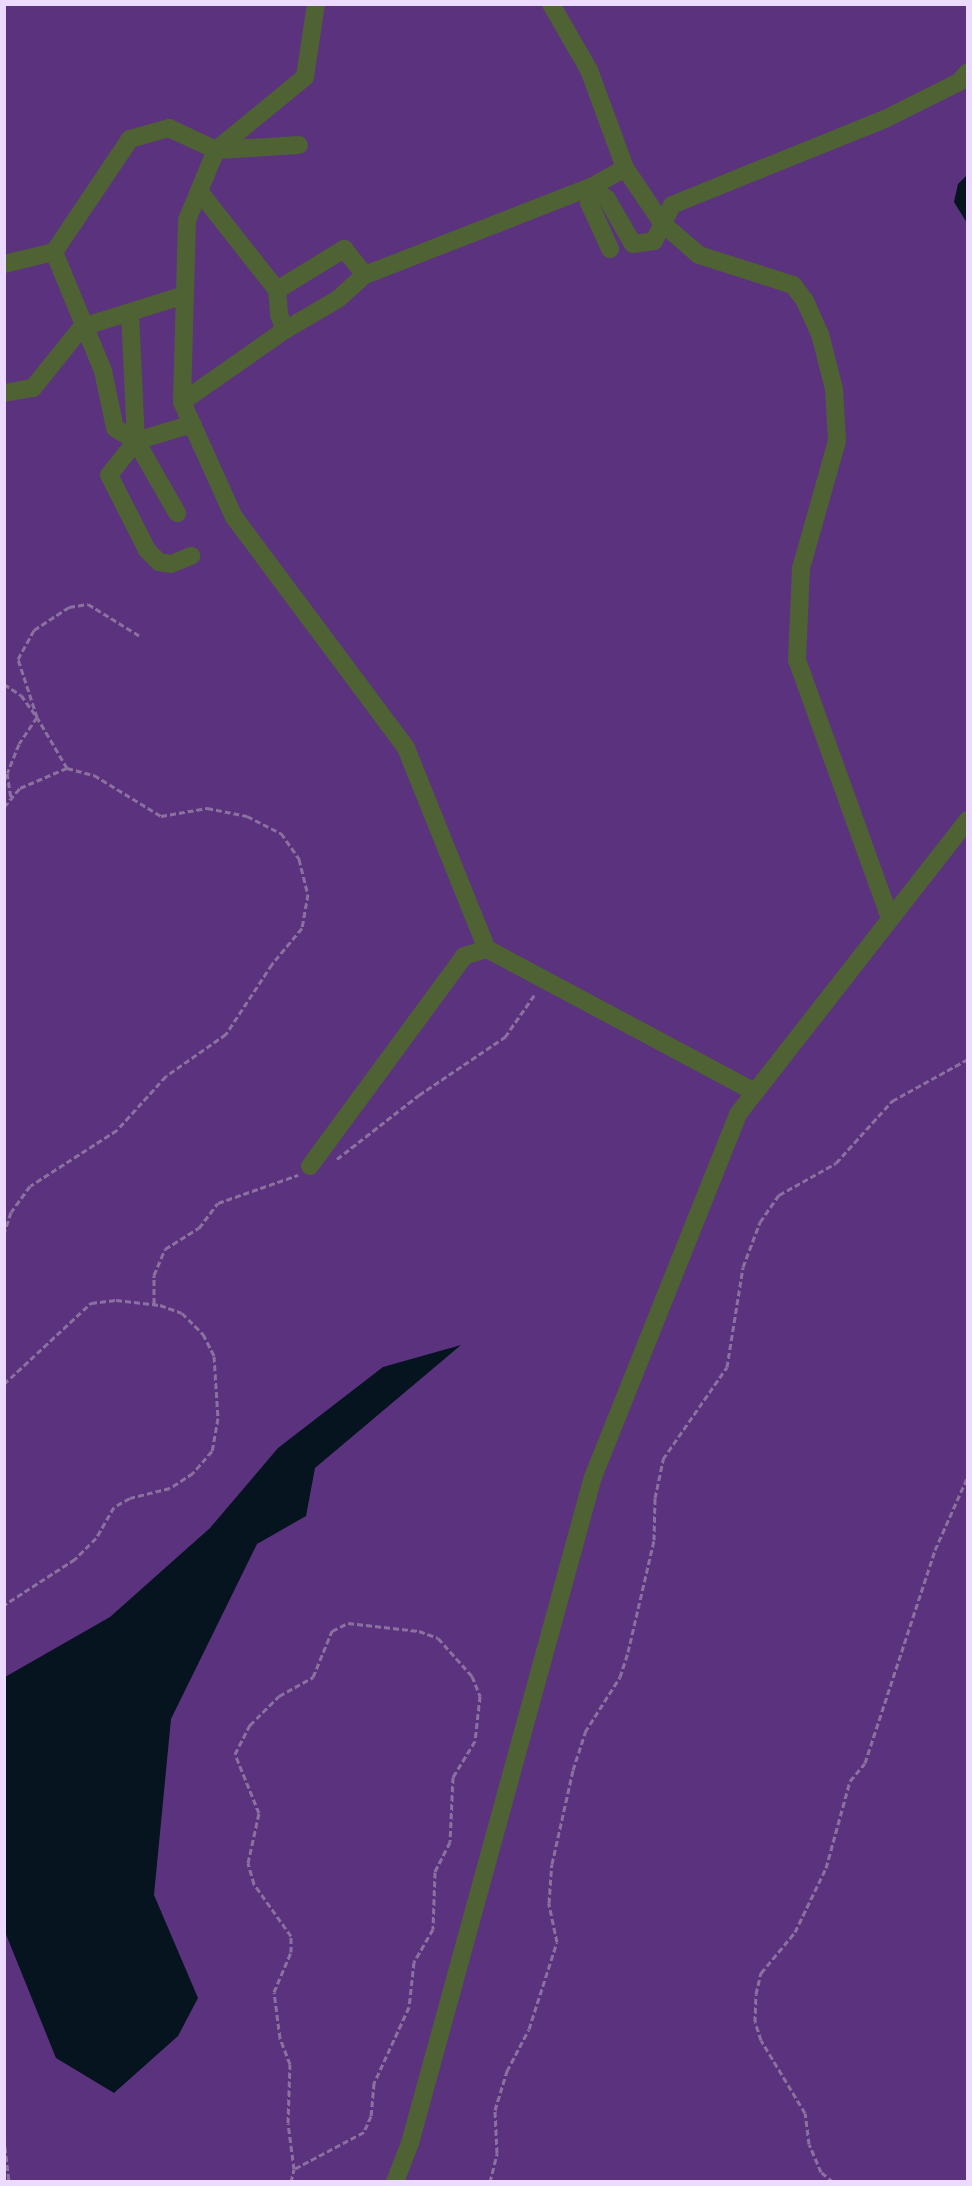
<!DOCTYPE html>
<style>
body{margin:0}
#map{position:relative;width:972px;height:2186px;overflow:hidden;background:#37164f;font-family:Helvetica,sans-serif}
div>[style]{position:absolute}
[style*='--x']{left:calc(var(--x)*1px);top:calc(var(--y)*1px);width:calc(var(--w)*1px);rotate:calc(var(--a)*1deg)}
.green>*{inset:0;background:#5b327d}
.water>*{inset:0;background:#061420}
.path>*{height:3px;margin-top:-1.5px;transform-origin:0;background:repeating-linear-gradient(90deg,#8b71a0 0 6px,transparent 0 9px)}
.minor>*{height:18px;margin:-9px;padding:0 9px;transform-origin:9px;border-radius:9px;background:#4f6234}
span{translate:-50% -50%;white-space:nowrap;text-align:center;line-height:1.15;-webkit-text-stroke:4.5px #180b23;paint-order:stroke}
.frame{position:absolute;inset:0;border:6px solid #ecdbfe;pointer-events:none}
</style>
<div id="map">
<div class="green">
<div style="clip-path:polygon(5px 5px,967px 5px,967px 2181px,5px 2181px)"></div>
</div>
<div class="water">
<div style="clip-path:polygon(967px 175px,967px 223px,954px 202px,958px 184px)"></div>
<div style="clip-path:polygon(461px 1345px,315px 1468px,306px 1516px,257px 1544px,171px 1719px,154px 1895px,198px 1998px,178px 2036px,114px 2093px,56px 2058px,5px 1932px,5px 1677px,110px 1617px,210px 1528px,278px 1448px,383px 1367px)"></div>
</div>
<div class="path">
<div style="--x:4;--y:684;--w:20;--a:33"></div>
<div style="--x:21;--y:695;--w:27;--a:54"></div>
<div style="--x:37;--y:717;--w:32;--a:124"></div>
<div style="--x:19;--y:744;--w:31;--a:112"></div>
<div style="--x:7;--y:773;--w:24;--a:81"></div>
<div style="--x:67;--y:768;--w:59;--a:-120.5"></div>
<div style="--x:37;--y:717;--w:61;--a:-108.1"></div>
<div style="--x:18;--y:659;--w:33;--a:-61"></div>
<div style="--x:34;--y:630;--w:42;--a:-33.3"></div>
<div style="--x:69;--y:607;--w:19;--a:-9"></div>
<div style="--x:88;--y:604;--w:61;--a:31.6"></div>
<div style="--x:4;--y:807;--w:25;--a:-50"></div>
<div style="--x:20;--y:788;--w:51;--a:-23.1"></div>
<div style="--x:67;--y:768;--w:28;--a:15"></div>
<div style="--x:94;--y:775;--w:79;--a:31.5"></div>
<div style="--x:161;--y:816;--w:47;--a:-9.9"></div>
<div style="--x:207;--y:808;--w:41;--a:11.3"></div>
<div style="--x:247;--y:816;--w:38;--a:27"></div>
<div style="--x:281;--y:833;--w:32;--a:55"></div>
<div style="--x:299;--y:859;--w:36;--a:76"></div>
<div style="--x:308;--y:894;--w:35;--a:100"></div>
<div style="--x:302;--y:928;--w:47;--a:129.8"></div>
<div style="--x:272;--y:964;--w:84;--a:123.3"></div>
<div style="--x:226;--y:1034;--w:73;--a:145"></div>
<div style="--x:166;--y:1076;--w:73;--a:132.2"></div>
<div style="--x:117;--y:1130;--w:103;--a:147.2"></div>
<div style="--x:30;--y:1186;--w:32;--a:126"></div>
<div style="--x:11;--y:1212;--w:22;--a:108"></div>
<div style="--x:337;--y:1159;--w:104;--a:-38"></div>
<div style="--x:419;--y:1095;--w:104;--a:-34"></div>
<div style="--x:505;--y:1037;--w:52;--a:-55.1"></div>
<div style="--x:154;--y:1304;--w:29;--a:-90"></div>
<div style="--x:154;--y:1275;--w:28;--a:-67"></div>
<div style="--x:165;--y:1249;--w:40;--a:-32"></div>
<div style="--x:199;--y:1228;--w:31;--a:-53"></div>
<div style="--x:218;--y:1203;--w:85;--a:-19.3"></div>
<div style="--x:4;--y:1384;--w:119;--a:-43"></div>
<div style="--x:91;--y:1303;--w:25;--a:-7"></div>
<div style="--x:116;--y:1300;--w:44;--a:6.5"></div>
<div style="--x:160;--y:1305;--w:23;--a:20"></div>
<div style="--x:182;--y:1313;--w:30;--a:45"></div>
<div style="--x:203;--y:1334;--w:25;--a:63"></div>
<div style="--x:214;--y:1356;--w:62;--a:86.3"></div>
<div style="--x:218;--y:1418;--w:34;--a:100"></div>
<div style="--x:212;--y:1451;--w:29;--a:131"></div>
<div style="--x:193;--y:1473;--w:27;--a:147"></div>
<div style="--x:170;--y:1488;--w:41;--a:166"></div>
<div style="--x:130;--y:1498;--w:18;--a:151"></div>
<div style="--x:114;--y:1507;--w:36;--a:120"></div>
<div style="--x:96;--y:1538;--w:30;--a:135"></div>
<div style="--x:75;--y:1559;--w:85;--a:147.1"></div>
<div style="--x:4;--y:2138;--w:44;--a:83.5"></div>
<div style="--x:291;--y:2182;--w:13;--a:-77"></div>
<div style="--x:294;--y:2169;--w:46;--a:-97.4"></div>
<div style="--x:288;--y:2123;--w:59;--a:-88.1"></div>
<div style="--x:290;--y:2064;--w:28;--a:-111"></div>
<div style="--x:280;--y:2038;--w:46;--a:-97.4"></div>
<div style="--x:274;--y:1992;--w:43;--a:-67"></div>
<div style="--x:291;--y:1952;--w:16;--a:-90"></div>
<div style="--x:291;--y:1936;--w:64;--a:-125.4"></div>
<div style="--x:254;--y:1884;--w:22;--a:-106"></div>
<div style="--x:248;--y:1863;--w:51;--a:-77.6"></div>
<div style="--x:259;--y:1813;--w:64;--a:-112.1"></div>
<div style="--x:235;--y:1754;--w:33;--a:-63"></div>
<div style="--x:250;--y:1725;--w:41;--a:-45"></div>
<div style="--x:279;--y:1696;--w:39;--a:-29"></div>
<div style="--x:313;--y:1677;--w:50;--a:-67.6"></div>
<div style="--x:332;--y:1631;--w:18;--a:-27"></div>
<div style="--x:348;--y:1623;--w:71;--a:6.4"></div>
<div style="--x:419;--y:1631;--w:20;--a:20"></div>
<div style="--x:438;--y:1638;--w:51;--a:48.2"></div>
<div style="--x:472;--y:1676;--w:22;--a:68"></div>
<div style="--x:480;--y:1696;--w:45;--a:96.3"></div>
<div style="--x:475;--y:1741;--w:42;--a:121.4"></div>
<div style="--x:453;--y:1777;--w:65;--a:92.6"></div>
<div style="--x:450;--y:1842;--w:34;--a:117"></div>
<div style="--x:435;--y:1872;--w:57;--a:92"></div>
<div style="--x:433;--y:1929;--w:38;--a:120"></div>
<div style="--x:414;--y:1962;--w:45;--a:96.3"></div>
<div style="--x:409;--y:2007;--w:84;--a:114.7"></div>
<div style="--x:374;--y:2083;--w:33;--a:95"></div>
<div style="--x:371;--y:2116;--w:17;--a:114"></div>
<div style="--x:364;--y:2132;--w:79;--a:152.1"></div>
<div style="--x:490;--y:2182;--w:30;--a:-76"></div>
<div style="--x:497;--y:2153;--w:43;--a:-92.7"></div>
<div style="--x:495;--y:2110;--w:41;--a:-72.9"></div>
<div style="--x:507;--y:2071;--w:47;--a:-62.4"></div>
<div style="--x:529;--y:2029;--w:91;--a:-72.2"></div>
<div style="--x:557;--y:1942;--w:40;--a:-102"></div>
<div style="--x:549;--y:1903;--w:39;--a:-86"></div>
<div style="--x:552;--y:1864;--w:96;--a:-77.4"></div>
<div style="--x:573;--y:1770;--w:40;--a:-72"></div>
<div style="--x:585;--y:1732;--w:65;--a:-57.5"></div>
<div style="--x:620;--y:1677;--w:26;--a:-72"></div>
<div style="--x:628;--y:1652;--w:115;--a:-76.9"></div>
<div style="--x:654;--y:1540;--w:42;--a:-88.6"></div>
<div style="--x:655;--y:1498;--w:40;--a:-78"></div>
<div style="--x:663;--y:1459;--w:112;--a:-55.2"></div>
<div style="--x:727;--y:1367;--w:101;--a:-80.9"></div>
<div style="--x:743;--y:1267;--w:48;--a:-69.3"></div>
<div style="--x:760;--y:1222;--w:33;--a:-55"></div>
<div style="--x:779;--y:1195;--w:65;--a:-29.3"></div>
<div style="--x:836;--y:1163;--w:84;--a:-47.9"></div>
<div style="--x:892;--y:1101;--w:87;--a:-28.9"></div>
<div style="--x:833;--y:2182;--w:16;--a:-140"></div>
<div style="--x:821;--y:2172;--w:30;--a:-113"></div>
<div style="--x:809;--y:2144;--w:31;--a:-97"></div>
<div style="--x:805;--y:2113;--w:85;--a:-121.1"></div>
<div style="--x:761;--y:2040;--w:19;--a:-108"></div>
<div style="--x:755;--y:2022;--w:28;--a:-88"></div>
<div style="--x:756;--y:1994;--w:22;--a:-77"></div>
<div style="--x:761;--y:1973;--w:53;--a:-50.3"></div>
<div style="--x:795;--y:1932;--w:71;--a:-64.2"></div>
<div style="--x:826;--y:1868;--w:90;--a:-74.6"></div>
<div style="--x:850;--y:1781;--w:23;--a:-50"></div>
<div style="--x:865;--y:1763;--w:224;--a:-71.8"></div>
<div style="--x:935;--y:1550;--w:81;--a:-66"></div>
</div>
<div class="minor">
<div style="--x:316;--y:4;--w:74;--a:98.6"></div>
<div style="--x:305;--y:77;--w:115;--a:140.6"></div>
<div style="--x:216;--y:150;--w:76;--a:112.5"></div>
<div style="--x:187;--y:220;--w:182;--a:91.6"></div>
<div style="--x:182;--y:402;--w:126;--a:65.7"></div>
<div style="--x:234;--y:517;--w:288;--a:53.3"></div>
<div style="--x:406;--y:748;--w:217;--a:68.1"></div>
<div style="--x:487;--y:949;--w:304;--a:28.1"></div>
<div style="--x:551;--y:4;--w:76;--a:60.1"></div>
<div style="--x:589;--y:70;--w:104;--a:69.8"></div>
<div style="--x:625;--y:168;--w:66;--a:56.1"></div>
<div style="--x:662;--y:223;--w:49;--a:40.9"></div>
<div style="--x:699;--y:255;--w:99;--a:17.7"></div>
<div style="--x:793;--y:285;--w:20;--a:53"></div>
<div style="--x:805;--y:301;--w:36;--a:66"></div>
<div style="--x:820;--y:334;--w:57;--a:75.7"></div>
<div style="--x:834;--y:389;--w:52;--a:86.7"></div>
<div style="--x:837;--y:441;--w:132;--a:105.8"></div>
<div style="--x:801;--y:568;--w:92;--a:92.5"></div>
<div style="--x:797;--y:660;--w:275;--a:70.2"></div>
<div style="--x:199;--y:191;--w:126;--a:51.8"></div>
<div style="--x:277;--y:290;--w:25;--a:85"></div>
<div style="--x:279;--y:315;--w:16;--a:68"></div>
<div style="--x:610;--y:249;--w:51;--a:-114.5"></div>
<div style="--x:589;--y:203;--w:16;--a:-83"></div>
<div style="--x:591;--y:187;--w:20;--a:37"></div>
<div style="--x:607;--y:199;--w:52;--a:60"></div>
<div style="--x:633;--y:244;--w:21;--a:-8"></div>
<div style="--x:654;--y:241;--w:40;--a:-63.4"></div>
<div style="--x:672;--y:205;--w:230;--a:-22"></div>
<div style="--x:885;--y:119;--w:83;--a:-26.6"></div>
<div style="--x:959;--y:82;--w:13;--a:-48"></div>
<div style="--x:54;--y:252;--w:129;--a:67.6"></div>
<div style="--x:103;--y:371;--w:58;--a:78.1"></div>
<div style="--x:115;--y:428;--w:25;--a:32"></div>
<div style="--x:136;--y:441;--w:59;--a:-16.9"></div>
<div style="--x:4;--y:264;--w:51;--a:-13.5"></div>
<div style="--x:54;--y:252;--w:136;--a:-56.1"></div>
<div style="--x:130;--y:139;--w:41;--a:-15.8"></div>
<div style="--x:169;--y:128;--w:52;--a:25.1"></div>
<div style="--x:216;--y:150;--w:83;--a:-3.4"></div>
<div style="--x:277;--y:290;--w:79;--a:-31.5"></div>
<div style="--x:344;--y:249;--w:33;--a:51"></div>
<div style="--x:130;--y:314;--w:127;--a:87.3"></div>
<div style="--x:136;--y:441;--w:83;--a:60.3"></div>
<div style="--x:4;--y:393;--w:29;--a:-10"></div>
<div style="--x:33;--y:388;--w:78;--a:-51.2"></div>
<div style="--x:82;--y:327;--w:108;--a:-17.3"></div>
<div style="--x:182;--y:402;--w:126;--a:-35"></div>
<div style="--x:285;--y:330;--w:61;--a:-30.3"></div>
<div style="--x:338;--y:299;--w:36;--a:-42"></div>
<div style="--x:365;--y:275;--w:243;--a:-21.3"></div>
<div style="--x:591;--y:187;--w:39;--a:-29"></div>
<div style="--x:136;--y:441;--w:43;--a:128.5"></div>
<div style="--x:109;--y:475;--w:84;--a:63.1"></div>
<div style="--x:147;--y:550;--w:17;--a:45"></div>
<div style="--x:159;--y:562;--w:12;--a:9"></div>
<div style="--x:171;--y:564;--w:22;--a:-22"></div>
<div style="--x:310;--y:1166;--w:260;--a:-53.7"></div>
<div style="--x:464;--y:956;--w:24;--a:-17"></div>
<div style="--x:395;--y:2182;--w:42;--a:-69"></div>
<div style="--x:410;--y:2143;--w:691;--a:-74.64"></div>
<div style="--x:593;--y:1477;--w:391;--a:-68.2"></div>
<div style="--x:738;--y:1114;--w:373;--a:-52"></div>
</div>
<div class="frame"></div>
</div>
